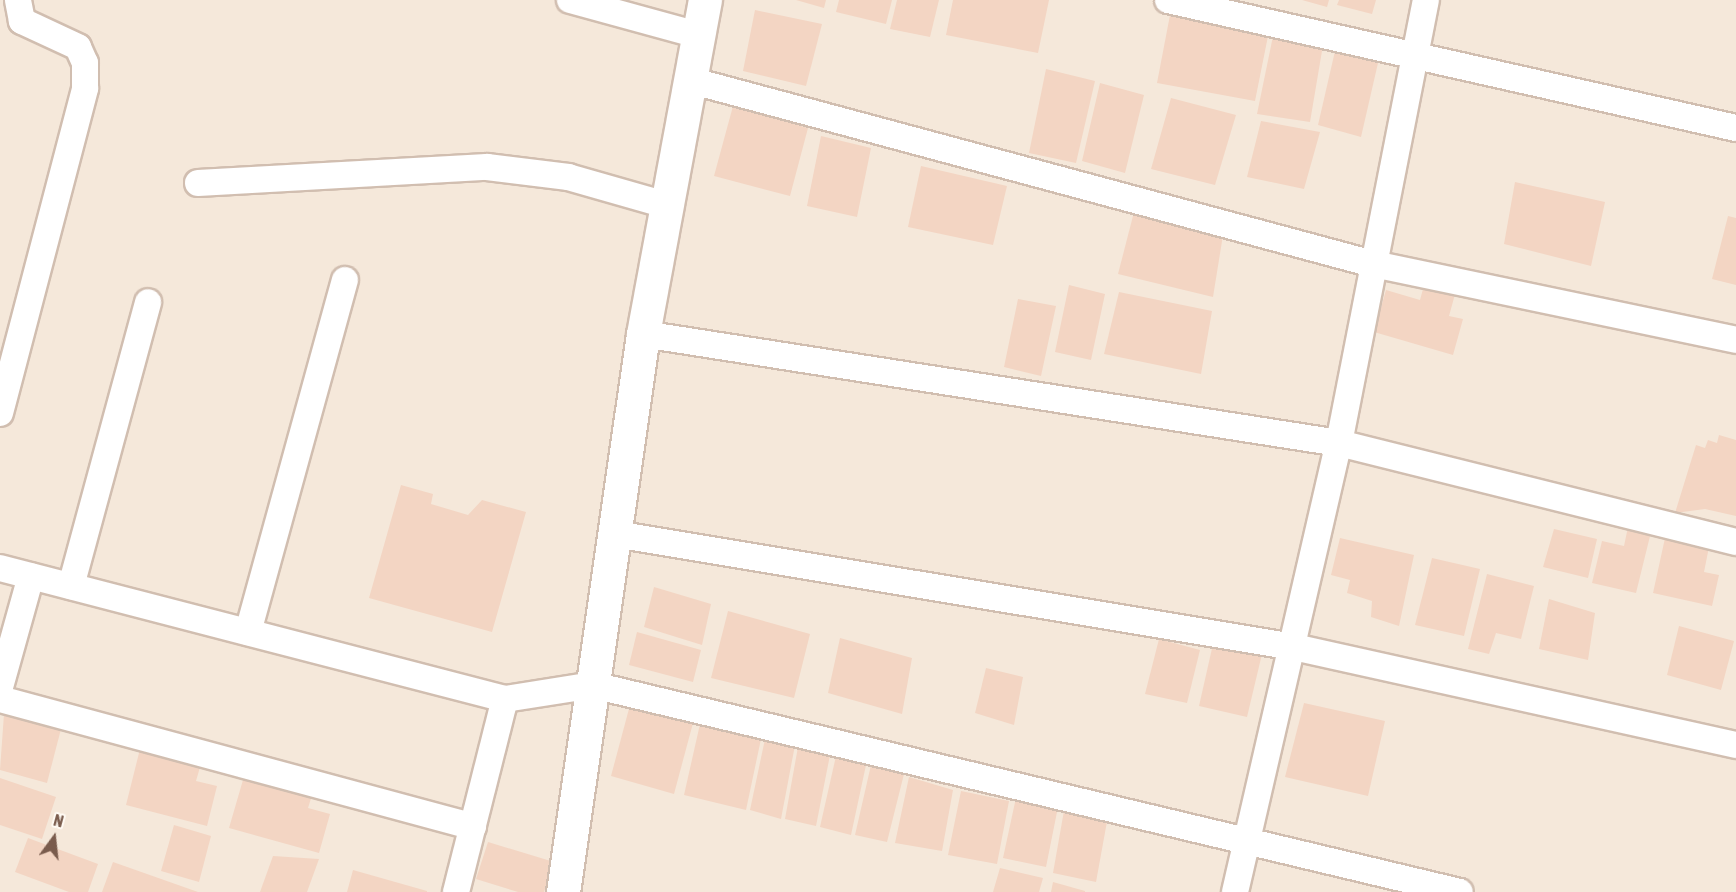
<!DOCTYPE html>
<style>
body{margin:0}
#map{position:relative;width:1736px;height:892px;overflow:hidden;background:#fdf6ec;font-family:"Asap Condensed",sans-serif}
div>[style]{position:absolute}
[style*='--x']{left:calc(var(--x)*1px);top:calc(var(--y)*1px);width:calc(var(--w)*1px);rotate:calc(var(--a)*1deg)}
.residential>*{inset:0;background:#f5e8da}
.building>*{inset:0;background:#f3d5c3}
.roads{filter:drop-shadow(2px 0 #d1beb0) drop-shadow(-2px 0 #d1beb0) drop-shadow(0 2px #d1beb0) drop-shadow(0 -2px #d1beb0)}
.street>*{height:26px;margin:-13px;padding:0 13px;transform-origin:13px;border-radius:13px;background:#fff}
.secondary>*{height:33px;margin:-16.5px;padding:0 16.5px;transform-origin:16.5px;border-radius:16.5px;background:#fff}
span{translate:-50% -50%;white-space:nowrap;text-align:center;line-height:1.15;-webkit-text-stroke:4.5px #fffaf3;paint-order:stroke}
.north{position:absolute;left:24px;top:808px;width:60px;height:60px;-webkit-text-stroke:4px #fffaf3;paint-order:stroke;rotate:15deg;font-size:16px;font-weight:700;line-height:24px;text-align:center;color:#7a5c4d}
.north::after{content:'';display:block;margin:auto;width:21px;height:27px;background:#7a5c4d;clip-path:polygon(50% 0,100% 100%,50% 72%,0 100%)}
</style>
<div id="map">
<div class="residential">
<div style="clip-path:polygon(0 0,1736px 0,1736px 892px,0 892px)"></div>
</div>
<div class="building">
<div style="clip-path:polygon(796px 0,826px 0,824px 8px)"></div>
<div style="clip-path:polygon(839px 0,892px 0,886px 24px,836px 12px)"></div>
<div style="clip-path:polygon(897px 0,939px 0,930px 37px,890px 29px)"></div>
<div style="clip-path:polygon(953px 0,1049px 0,1038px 53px,946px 35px)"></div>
<div style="clip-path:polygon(1302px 0,1329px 0,1327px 7px)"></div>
<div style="clip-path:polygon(1339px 0,1376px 0,1372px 14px,1337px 5px)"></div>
<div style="clip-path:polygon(755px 10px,822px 24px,806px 86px,743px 71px)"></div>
<div style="clip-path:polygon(1170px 15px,1268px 36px,1255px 101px,1157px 83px)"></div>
<div style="clip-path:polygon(1273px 36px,1323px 45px,1310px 122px,1257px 114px)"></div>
<div style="clip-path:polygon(1335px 51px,1378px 63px,1361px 137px,1318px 125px)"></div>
<div style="clip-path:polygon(1046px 69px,1095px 81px,1076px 163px,1029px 153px)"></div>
<div style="clip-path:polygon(1100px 83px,1144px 95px,1125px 173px,1082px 161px)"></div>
<div style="clip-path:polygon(1171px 98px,1236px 115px,1215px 185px,1151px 169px)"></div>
<div style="clip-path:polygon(733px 106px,808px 128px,790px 196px,714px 176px)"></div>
<div style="clip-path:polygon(1261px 121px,1320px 132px,1304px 189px,1247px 177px)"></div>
<div style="clip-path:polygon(821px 136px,871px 148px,857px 217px,807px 206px)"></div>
<div style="clip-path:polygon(921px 166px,1007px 186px,993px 245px,908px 227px)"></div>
<div style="clip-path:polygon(1515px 182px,1605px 202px,1591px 266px,1504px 244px)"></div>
<div style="clip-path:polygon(1134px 212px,1223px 235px,1213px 297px,1118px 274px)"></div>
<div style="clip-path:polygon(1728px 216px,1736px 218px,1736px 285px,1712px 279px)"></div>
<div style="clip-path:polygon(1426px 278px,1457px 287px,1449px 316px,1463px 319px,1453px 355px,1374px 332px,1386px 290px,1420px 300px)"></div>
<div style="clip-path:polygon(1069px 285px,1105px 294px,1091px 360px,1055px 352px)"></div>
<div style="clip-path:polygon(1119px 292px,1212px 311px,1201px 374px,1104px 354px)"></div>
<div style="clip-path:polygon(1018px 299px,1056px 306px,1041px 376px,1004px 367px)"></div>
<div style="clip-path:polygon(1719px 435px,1736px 440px,1736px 516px,1705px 509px,1675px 513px,1696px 445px,1705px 448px,1708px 440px,1717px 443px)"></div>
<div style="clip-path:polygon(401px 485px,433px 494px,431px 504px,468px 515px,482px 500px,526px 512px,492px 632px,369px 598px)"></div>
<div style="clip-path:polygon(1628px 527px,1651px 532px,1636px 593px,1592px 583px,1602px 541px,1624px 546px)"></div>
<div style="clip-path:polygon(1554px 529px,1597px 539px,1588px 578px,1543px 567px)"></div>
<div style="clip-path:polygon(1340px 538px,1414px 555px,1399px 626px,1371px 617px,1372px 601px,1347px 593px,1350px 580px,1331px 575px)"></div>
<div style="clip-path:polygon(1665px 538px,1709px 547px,1704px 572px,1719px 575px,1712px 606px,1653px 593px)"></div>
<div style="clip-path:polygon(1432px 558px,1480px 569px,1464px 636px,1415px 625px)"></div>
<div style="clip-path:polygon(1487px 574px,1534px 586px,1521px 639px,1496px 633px,1489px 654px,1468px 649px)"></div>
<div style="clip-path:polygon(654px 587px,711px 604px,702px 645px,644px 627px)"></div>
<div style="clip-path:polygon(1549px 599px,1595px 613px,1588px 660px,1539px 649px)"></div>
<div style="clip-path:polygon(728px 611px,810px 634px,794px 698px,711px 678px)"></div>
<div style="clip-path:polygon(1679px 626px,1734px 641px,1721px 690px,1667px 675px)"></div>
<div style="clip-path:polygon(637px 632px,701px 650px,693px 682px,629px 665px)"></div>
<div style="clip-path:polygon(840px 638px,912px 658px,902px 714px,828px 693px)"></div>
<div style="clip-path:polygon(1159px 639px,1200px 650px,1187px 703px,1145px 694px)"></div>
<div style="clip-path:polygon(1213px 644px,1262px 654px,1247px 717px,1199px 706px)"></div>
<div style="clip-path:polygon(986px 668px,1023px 677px,1014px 725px,975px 713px)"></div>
<div style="clip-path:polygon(1304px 703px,1385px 721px,1368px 796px,1285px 777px)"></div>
<div style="clip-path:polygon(630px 705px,693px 723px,674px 794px,611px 776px)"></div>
<div style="clip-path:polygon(4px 714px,61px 729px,47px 783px,0 770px)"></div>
<div style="clip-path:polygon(700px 724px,761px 739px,746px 810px,684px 795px)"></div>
<div style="clip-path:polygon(765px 739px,795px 745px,781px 819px,750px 810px)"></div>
<div style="clip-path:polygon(142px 741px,203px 757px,196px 781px,217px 786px,207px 826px,126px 805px)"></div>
<div style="clip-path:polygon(798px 747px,830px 755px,816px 826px,785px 819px)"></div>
<div style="clip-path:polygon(836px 756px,866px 765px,851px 835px,820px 827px)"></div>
<div style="clip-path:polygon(871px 765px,904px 774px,887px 842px,855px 835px)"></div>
<div style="clip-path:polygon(245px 773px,313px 792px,308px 808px,330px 814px,319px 853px,229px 828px)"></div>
<div style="clip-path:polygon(909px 777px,953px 790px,942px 851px,895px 843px)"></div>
<div style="clip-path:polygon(0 778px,56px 797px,42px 839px,0 825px)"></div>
<div style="clip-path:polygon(961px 791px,1009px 801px,997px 864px,948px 855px)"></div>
<div style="clip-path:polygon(1017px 793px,1059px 802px,1046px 867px,1003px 858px)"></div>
<div style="clip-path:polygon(1065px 805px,1108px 816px,1096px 882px,1053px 873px)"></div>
<div style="clip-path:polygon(174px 825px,211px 836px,199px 882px,161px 871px)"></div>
<div style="clip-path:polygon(28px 838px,98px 864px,88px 892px,69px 892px,15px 872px)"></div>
<div style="clip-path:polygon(488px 842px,554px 862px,544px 892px,518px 892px,476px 879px)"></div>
<div style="clip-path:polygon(273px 856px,319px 859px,307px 892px,260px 892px)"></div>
<div style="clip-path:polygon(113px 862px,198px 892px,102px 892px)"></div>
<div style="clip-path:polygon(1000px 868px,1043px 878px,1039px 892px,993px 892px)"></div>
<div style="clip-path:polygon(353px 870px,427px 891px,427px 892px,347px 892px)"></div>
<div style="clip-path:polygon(1053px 882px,1085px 891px,1085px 892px,1051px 892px)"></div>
</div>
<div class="roads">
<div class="street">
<div style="--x:570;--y:0;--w:133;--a:15.3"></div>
<div style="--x:1168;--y:0;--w:582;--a:12.7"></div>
<div style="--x:693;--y:81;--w:704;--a:15.06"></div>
<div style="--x:1373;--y:264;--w:371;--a:11.8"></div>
<div style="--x:198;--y:183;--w:289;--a:-3.2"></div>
<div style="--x:487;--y:167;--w:82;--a:7"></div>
<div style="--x:568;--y:177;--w:102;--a:15.9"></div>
<div style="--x:643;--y:334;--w:704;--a:8.9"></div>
<div style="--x:1339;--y:443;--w:409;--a:14"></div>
<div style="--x:0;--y:413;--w:336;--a:-75.3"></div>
<div style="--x:85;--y:88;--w:25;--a:-90"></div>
<div style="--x:85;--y:63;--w:17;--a:-114"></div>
<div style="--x:78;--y:47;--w:62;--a:-155.1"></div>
<div style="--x:22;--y:21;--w:21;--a:-101"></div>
<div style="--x:615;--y:534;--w:688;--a:9.45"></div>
<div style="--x:1294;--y:647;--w:453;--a:12.5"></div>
<div style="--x:0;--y:568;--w:522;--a:14.54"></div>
<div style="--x:505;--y:699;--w:89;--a:-9"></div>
<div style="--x:593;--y:685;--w:891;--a:13.43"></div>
<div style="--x:71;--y:586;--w:294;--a:-74.8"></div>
<div style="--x:248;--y:632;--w:365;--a:-74.6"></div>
<div style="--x:0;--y:687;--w:115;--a:-74.4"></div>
<div style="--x:0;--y:699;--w:490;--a:15.1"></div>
<div style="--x:456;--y:892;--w:199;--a:-75.8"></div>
<div style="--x:1235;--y:892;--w:461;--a:-77"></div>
<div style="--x:1339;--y:443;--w:451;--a:-78.9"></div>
</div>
<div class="secondary">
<div style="--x:563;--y:892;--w:564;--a:-81.84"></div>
<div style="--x:643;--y:334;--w:340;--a:-79.5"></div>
</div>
</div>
<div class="north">N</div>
</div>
